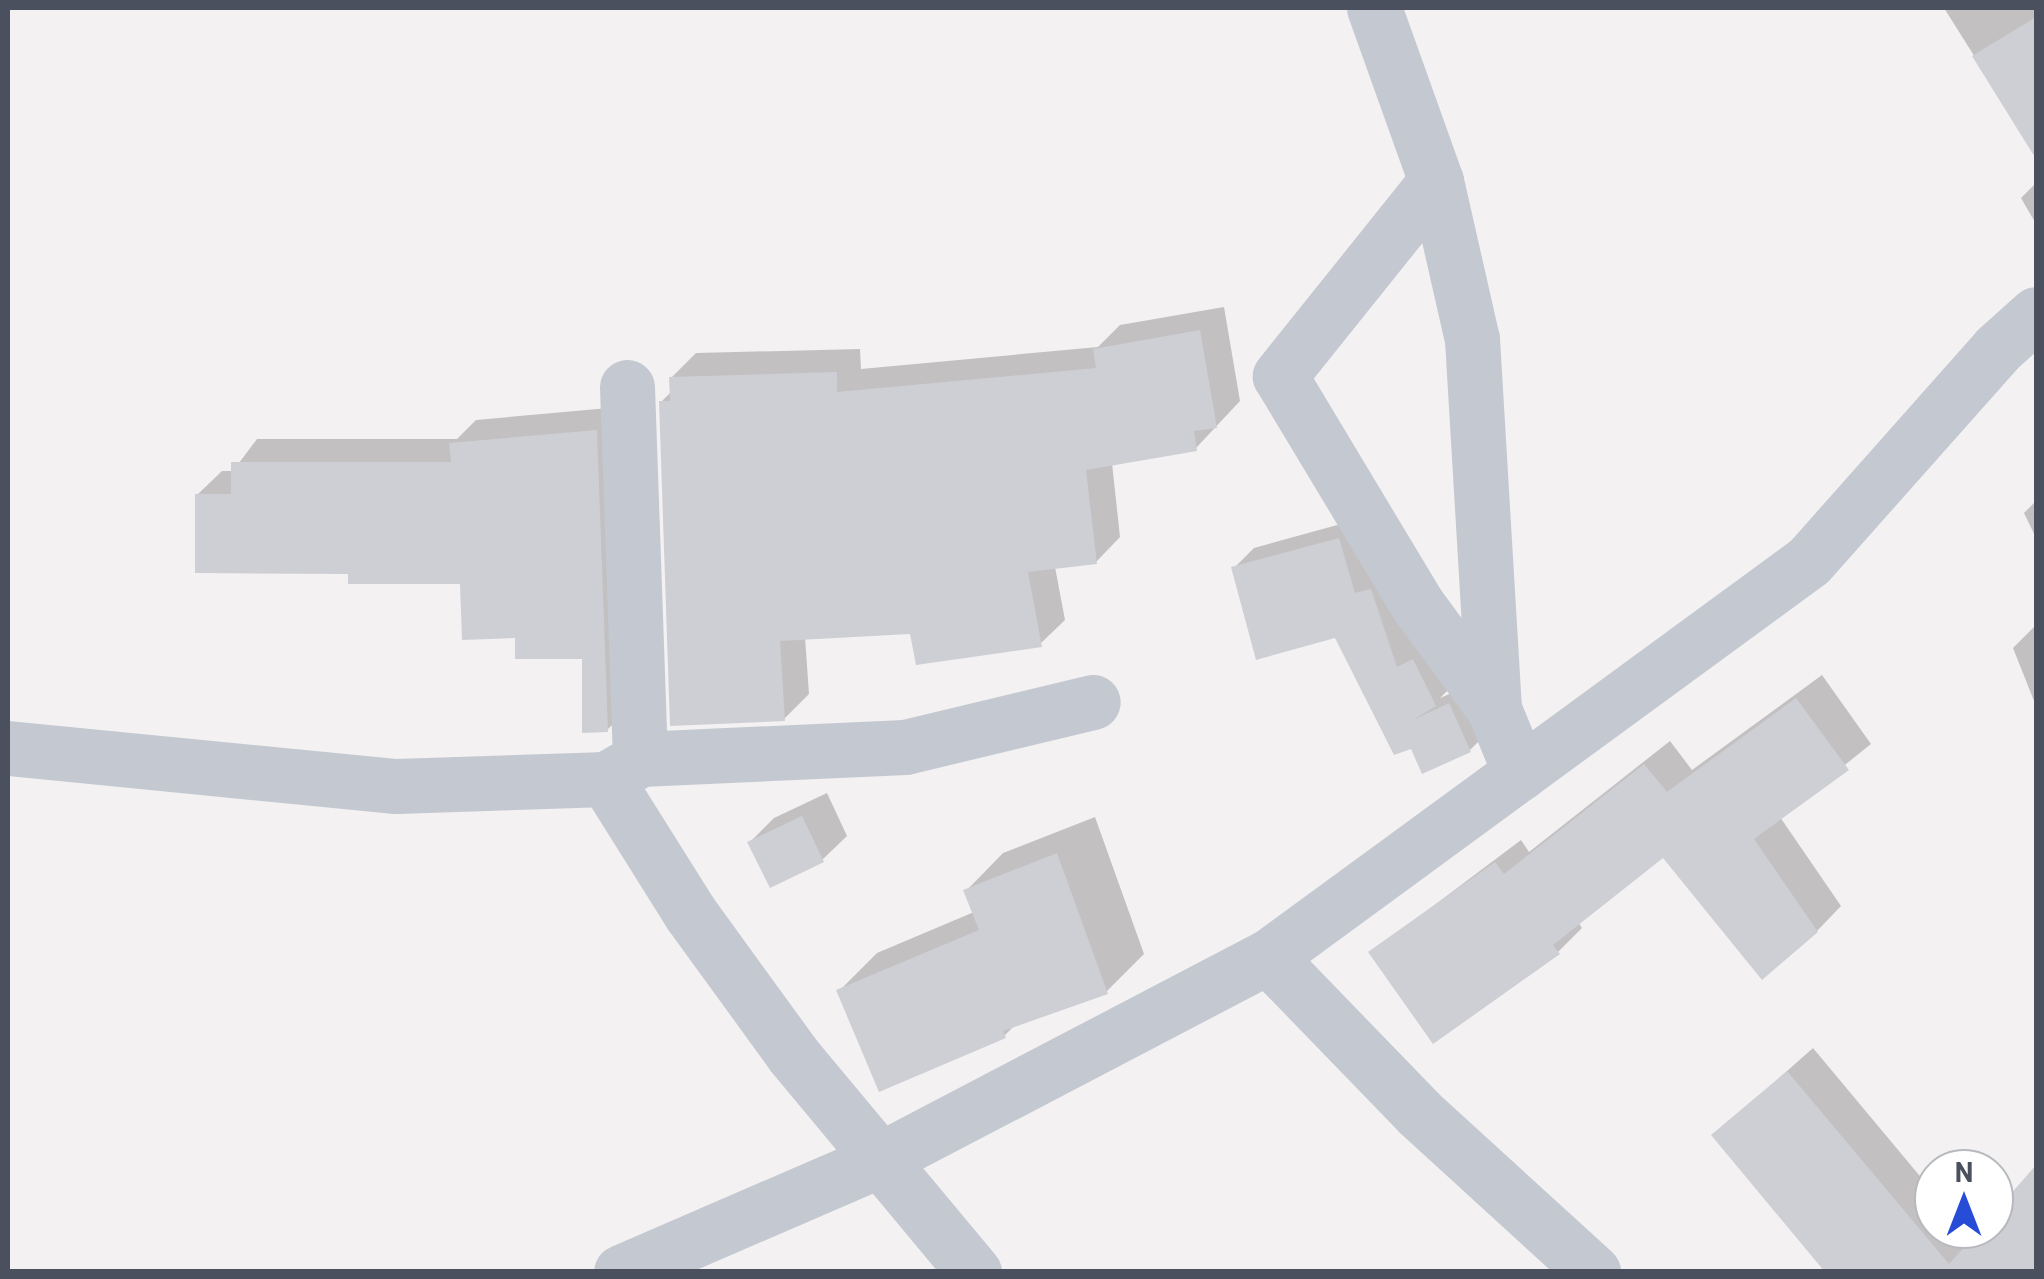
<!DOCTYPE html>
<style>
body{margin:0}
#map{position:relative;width:2044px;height:1279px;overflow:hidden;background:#f3f1f1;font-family:Barlow,sans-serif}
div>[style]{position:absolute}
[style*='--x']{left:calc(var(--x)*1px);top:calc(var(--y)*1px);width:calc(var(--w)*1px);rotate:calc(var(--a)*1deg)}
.shadow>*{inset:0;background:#0003}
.building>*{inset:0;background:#cecfd5}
.minor>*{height:55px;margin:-27.5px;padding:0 27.5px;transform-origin:27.5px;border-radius:27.5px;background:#c3c8d1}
span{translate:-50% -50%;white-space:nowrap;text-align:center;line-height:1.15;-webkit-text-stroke:8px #fff;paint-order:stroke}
.frame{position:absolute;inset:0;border:10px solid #4a505d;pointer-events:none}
.north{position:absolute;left:1914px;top:1149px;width:100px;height:100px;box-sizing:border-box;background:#fff;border:2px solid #b7b9be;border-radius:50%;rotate:0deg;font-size:28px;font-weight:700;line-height:40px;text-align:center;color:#4a505d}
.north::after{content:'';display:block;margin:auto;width:35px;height:45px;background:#274cd7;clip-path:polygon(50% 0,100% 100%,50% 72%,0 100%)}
</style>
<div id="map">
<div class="shadow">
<div style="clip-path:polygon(1944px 8px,2036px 8px,2036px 154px)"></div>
<div style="clip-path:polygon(2036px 183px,2036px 224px,2021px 198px)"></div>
<div style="clip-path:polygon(1224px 307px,1240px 401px,1196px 448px,1112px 463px,1120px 537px,1096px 562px,1055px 567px,1065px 620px,1040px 644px,912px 632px,805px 637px,809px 694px,784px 719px,661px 402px,672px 391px,671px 378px,696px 353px,860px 349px,861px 369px,1098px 347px,1120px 325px)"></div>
<div style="clip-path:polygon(620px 407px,631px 706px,607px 730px,585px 657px,517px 635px,462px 582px,351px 572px,197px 495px,222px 471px,233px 471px,257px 439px,457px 439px,476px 420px)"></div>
<div style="clip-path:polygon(2036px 501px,2036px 538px,2024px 513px)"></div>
<div style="clip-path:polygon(1359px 519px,1455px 683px,1440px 698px,1470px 685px,1490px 730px,1470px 750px,1412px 746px,1336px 635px,1234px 568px,1254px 548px)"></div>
<div style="clip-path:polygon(2036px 625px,2036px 706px,2013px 648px)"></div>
<div style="clip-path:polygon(1822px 675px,1871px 744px,1780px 817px,1841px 906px,1817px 931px,1664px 854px,1578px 922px,1582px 928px,1558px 952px,1372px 952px,1521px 840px,1529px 852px,1670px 741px,1692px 770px)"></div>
<div style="clip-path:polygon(827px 793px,847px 836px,822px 860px,750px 842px,774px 818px)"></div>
<div style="clip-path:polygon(1095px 817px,1144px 954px,1106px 992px,1017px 1023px,1004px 1036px,839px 991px,877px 953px,974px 912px,966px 891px,1003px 853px)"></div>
<div style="clip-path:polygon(1813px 1048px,1934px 1193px,1934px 1229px,1964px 1229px,1974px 1240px,1983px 1229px,1994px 1229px,1994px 1217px,2036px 1170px,2036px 1272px,1828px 1272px,1714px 1136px)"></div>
</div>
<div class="building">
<div style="clip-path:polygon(2036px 17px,2036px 159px,1972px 56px)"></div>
<div style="clip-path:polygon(1200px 330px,1217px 428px,1194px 431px,1197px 451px,1086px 470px,1097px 564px,1028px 572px,1042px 647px,916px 665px,910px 634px,780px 641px,785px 721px,670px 726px,659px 401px,670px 401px,669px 377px,837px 372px,837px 392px,1096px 368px,1093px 349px)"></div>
<div style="clip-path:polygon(597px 430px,608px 732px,582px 733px,582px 659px,515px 659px,515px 638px,462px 640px,460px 584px,348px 584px,348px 574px,195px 573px,195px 494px,231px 494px,231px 462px,451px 462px,449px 443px)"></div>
<div style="clip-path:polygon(1339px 538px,1355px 593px,1371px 589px,1397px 667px,1413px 659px,1436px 706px,1413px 720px,1449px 703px,1471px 752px,1422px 774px,1411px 749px,1394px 755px,1335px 638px,1256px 660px,1231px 567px)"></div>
<div style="clip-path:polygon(1796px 698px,1849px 770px,1754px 839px,1818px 932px,1762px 980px,1663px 858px,1553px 945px,1560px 954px,1433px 1044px,1368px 952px,1495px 862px,1504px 874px,1644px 764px,1667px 792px)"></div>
<div style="clip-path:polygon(802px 816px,824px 862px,770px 888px,747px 842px)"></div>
<div style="clip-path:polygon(1057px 853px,1108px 994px,1003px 1031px,1006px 1038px,879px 1092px,836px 990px,979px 930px,963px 890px)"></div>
<div style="clip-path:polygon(1787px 1071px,1949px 1264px,1980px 1229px,1994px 1229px,1994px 1213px,2036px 1165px,2036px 1272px,1825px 1272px,1711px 1135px)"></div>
</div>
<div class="minor">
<div style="--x:1374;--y:8;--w:184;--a:70.3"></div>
<div style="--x:1436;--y:181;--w:162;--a:77.2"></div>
<div style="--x:1472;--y:339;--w:371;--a:86.6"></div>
<div style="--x:1494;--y:709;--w:69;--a:67.9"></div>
<div style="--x:1436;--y:181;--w:250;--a:128.7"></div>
<div style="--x:1280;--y:376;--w:266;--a:59"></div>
<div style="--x:1417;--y:604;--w:130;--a:53.7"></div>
<div style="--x:627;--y:387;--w:372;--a:88"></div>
<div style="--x:8;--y:748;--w:390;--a:5.6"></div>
<div style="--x:396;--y:786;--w:210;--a:-1.9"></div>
<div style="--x:606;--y:779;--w:158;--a:57.9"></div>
<div style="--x:690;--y:913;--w:175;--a:54"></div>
<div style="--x:793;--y:1055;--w:283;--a:50.2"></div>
<div style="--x:606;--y:779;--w:39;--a:-30"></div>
<div style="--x:640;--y:759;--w:265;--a:-2.6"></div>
<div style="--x:905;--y:747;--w:193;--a:-13.5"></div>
<div style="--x:1268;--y:957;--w:217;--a:45.9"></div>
<div style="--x:1419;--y:1113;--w:236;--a:42.4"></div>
<div style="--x:621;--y:1272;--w:279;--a:-23.4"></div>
<div style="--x:877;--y:1161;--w:441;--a:-27.6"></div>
<div style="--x:1268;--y:957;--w:670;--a:-36.2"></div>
<div style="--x:1809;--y:561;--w:283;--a:-48.4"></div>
<div style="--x:1997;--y:349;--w:52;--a:-41.9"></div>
</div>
<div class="frame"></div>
<div class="north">N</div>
</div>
